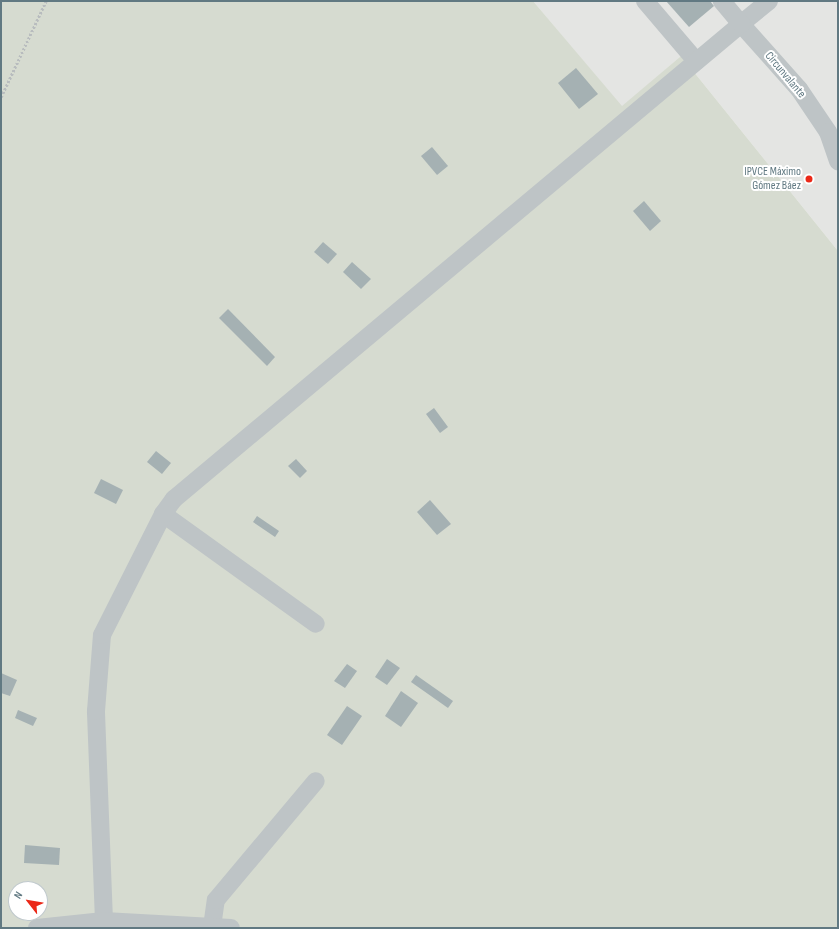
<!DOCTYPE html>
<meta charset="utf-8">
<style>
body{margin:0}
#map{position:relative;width:839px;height:929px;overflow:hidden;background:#f4f3ef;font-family:"Sofia Sans Condensed",sans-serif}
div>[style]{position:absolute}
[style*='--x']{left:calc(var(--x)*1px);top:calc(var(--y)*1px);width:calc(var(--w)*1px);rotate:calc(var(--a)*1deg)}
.built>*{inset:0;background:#e4e5e3}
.green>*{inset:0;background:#d6dbd0}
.building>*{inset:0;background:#a5b1b3}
.path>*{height:2.5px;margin-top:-1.25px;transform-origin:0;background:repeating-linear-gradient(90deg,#b8bcbe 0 2px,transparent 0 4px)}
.minor>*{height:18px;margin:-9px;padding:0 9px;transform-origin:9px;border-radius:9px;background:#bec4c6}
.dots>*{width:11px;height:11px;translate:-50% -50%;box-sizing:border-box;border:2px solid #fff;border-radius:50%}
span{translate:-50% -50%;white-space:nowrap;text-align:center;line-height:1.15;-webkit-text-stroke:4px #fff;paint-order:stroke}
.street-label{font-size:12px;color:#617982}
.poi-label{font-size:12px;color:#617982}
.right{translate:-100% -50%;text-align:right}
.frame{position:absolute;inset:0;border:2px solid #617982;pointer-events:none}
.north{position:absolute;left:8px;top:881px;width:40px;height:40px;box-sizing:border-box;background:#fff;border:1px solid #c0c9cd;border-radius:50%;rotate:301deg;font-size:11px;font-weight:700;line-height:16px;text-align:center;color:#617982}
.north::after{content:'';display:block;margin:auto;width:14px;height:18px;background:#eb2818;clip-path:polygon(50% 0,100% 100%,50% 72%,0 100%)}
</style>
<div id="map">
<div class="built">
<div style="clip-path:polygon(533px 1px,838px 1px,838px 251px,681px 56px,622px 107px)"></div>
</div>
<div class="green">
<div style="clip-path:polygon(evenodd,1px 1px,533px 1px,622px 106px,681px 56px,838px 251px,838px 928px,1px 928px,1px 1px,16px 889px,40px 889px,40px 913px,16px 913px,16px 889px)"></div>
</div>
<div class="building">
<div style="clip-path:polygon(666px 1px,710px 1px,714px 6px,689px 27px)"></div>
<div style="clip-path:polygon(576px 68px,598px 94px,579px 109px,558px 83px)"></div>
<div style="clip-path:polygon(432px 147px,448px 166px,437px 175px,421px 156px)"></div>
<div style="clip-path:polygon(644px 201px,661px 221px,650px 231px,633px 211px)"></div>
<div style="clip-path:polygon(323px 242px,337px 254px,328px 264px,314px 252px)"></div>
<div style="clip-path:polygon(352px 262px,371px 279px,361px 289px,343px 272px)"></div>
<div style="clip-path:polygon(228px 309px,275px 357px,267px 366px,219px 318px)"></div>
<div style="clip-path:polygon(434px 408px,448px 427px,440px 433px,426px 414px)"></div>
<div style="clip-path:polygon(156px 451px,171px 463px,162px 474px,147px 462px)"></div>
<div style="clip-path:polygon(296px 459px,307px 471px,300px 478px,288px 466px)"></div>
<div style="clip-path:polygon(101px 479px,123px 490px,116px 504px,94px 493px)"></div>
<div style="clip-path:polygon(430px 500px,451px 524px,437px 535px,417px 512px)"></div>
<div style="clip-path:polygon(257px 516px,279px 531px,275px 537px,253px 522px)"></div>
<div style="clip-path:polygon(387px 659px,400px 668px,387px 685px,375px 677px)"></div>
<div style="clip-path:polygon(347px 664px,357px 671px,345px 688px,334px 681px)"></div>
<div style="clip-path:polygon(1px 673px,17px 680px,10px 696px,1px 693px)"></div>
<div style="clip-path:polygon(416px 675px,453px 701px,448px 708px,411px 682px)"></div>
<div style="clip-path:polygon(401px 691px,418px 703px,401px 727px,385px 716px)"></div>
<div style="clip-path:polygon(347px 706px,362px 716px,342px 745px,327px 735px)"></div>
<div style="clip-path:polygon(18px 710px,37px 718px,33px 726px,15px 718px)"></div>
<div style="clip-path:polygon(25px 845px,60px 848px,59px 865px,24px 863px)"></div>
</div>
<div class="path">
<div style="--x:1;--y:97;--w:106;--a:-64.9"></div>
</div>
<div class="minor">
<div style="--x:645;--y:1;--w:79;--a:49.6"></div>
<div style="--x:769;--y:1;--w:36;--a:141"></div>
<div style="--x:741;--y:24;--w:87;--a:48.3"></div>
<div style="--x:799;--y:89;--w:52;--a:56"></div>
<div style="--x:828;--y:132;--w:31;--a:71"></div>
<div style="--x:163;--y:514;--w:188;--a:35.7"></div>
<div style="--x:104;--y:921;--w:210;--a:-92.2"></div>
<div style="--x:96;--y:711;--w:76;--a:-85.5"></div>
<div style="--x:102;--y:635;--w:136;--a:-63.2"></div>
<div style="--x:163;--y:514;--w:19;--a:-54"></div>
<div style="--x:174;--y:499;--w:740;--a:-39.95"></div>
<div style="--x:741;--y:24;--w:30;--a:-130"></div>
<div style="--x:212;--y:927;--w:27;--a:-82"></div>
<div style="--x:216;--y:900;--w:155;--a:-50"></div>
<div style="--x:37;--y:928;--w:67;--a:-6"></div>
<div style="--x:104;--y:921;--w:127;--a:3.2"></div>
</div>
<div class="dots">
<div style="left:809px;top:179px;background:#eb2818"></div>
</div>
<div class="street-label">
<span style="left:785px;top:75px;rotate:50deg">Circunvalante</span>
</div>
<div class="poi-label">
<span class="right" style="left:801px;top:179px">IPVCE Máximo<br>Gómez Báez</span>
</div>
<div class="frame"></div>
<div class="north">N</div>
</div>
